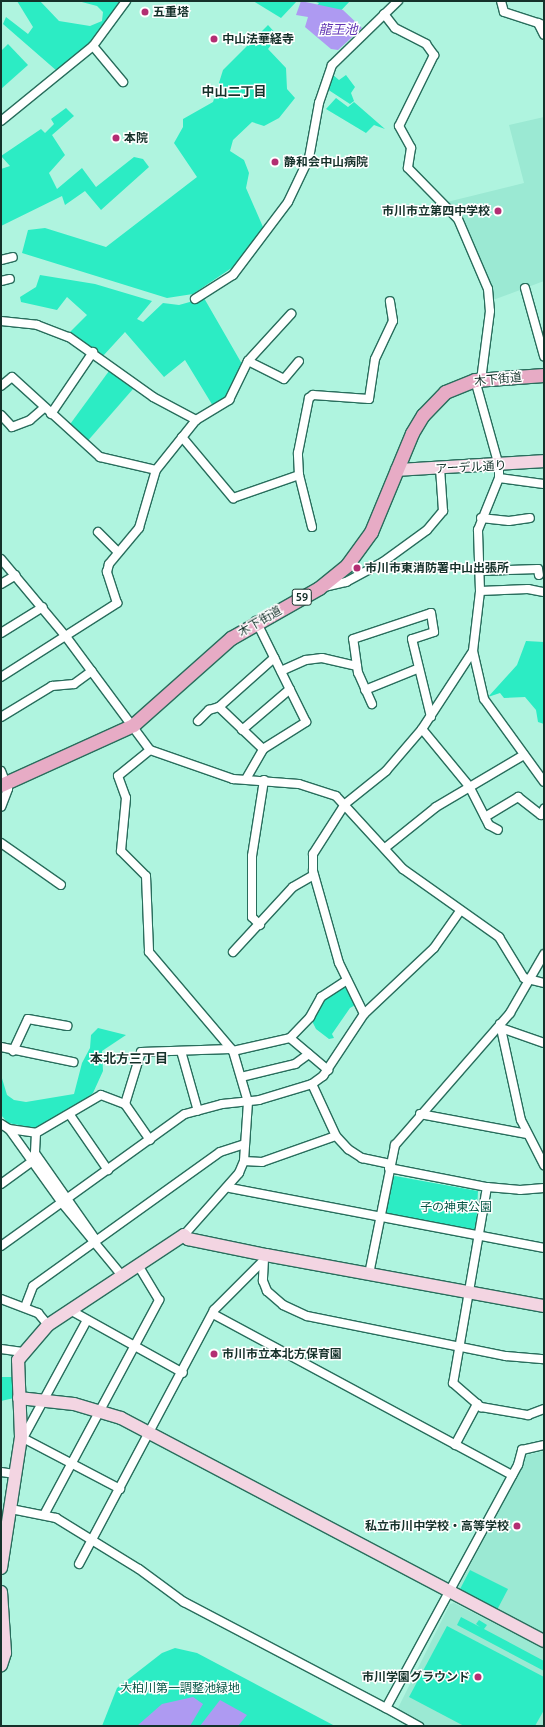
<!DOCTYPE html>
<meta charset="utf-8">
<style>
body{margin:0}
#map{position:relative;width:545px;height:1727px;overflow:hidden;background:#aff4df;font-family:Ubuntu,"Noto Sans JP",sans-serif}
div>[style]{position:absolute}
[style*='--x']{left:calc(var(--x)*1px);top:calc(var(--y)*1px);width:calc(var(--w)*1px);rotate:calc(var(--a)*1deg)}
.built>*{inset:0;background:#9be9d3}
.green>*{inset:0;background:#2cecc4}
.water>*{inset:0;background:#ae9af2}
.roads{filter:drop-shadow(1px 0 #286d5c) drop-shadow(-1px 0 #286d5c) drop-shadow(0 1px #286d5c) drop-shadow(0 -1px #286d5c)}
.street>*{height:8px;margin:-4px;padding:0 4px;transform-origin:4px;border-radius:4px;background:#fff}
.secondary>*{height:12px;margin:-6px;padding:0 6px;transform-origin:6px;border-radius:6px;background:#f3d5e2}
.primary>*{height:13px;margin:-6.5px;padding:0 6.5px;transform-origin:6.5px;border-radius:6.5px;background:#e7abc5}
.dots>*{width:11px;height:11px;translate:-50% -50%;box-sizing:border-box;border:2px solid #fff;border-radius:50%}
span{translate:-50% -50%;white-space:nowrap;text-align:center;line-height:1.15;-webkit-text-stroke:3px #fff;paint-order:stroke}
.shield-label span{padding:1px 3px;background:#fff;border:1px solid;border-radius:3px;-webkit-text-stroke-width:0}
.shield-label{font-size:11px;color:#15312a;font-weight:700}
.poi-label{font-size:12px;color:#15312a;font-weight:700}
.left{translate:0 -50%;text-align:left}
.right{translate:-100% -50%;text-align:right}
.street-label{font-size:12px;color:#15312a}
.park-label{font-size:12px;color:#065746}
.water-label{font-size:13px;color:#6033b2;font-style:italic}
.neighbourhood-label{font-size:13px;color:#15312a;font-weight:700}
.frame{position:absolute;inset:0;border:2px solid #15312a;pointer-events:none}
</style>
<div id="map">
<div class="built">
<div style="clip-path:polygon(544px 117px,544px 281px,493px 300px,461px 219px,443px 203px,524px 183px,509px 125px)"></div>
<div style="clip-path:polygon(544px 1451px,544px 1635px,459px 1592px,458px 1588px,524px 1464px,523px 1456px)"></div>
<div style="clip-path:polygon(454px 1603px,544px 1649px,544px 1726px,426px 1726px,397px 1710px,450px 1604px)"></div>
</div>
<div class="green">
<div style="clip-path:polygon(17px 1px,40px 1px,59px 21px,90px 26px,102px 21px,103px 12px,97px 6px,78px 1px,122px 1px,111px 21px,90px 44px,57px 71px,3px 24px,6px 17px,28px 34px,33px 27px)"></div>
<div style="clip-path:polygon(253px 1px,297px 1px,281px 18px)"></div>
<div style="clip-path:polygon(313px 1px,350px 1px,333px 19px,313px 10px,319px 3px)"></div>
<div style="clip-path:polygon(268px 25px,278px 36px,268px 49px,286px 68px,287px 89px,295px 98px,279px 118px,264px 126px,252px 122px,233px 140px,230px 151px,244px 160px,249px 173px,246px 188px,263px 227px,236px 265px,193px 294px,167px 298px,22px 253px,28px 230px,45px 228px,106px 247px,197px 177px,174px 143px,183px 127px,183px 119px,213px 102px,223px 70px)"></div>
<div style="clip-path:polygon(8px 44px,28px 65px,1px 89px,1px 51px)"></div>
<div style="clip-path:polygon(332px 74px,339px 80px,346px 75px,355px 87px,351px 93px,354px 101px,350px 104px,327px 89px)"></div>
<div style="clip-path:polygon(336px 98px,348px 107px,354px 102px,385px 129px,374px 125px,366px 133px,326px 109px)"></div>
<div style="clip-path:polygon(66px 108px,74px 116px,52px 135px,65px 155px,49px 173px,57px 189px,82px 168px,96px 187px,134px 157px,143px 159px,149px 167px,101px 210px,85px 191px,65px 205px,62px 196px,1px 226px,1px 169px,10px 166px,1px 156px,41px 129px,45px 133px,54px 124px,51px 119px)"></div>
<div style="clip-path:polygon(40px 275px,95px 284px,152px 301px,137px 319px,143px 322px,163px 303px,179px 305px,204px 298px,242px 364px,228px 398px,213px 406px,185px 360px,164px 377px,125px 332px,103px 356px,69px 333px,87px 315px,67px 297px,57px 310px,21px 302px,20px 297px,36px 287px)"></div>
<div style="clip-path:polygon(109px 371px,133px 389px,85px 444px,68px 427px)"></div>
<div style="clip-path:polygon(526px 641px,544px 642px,544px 724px,538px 722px,536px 710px,525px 697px,504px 698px,500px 693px,488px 697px,517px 665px)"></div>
<div style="clip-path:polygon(346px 982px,357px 1004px,350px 1008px,332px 1034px,334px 1038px,329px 1039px,316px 1029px,311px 1019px,322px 998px)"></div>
<div style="clip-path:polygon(98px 1028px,126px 1035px,102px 1051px,103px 1071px,93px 1093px,72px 1110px,35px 1128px,8px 1123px,1px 1115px,1px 1075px,7px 1095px,14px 1100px,26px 1102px,74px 1094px,82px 1063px,90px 1048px,91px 1035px)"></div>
<div style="clip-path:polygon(395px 1176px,478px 1191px,476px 1229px,472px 1231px,386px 1215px,383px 1211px,390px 1178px)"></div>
<div style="clip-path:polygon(1px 1377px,12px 1377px,14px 1398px,1px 1401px)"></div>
<div style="clip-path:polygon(470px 1570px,508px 1589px,497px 1610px,459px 1591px)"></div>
<div style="clip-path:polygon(461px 1617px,480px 1627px,476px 1624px,479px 1620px,487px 1625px,484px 1629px,544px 1661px,544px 1671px,457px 1625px)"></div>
<div style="clip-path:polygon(447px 1626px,544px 1677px,544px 1710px,535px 1726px,464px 1726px,409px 1697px)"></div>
<div style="clip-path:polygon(175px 1648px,197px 1653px,335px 1726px,102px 1726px,117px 1688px,162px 1653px)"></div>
</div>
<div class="water">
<div style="clip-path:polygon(301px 1px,343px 10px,362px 28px,338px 50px,331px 49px,305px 27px,308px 17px,296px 15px)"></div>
<div style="clip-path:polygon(193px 1697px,203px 1704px,190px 1726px,137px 1726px,162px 1704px)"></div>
<div style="clip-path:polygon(220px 1700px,247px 1715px,238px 1726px,200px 1726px)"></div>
</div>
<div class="roads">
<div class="street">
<div style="--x:501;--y:1;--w:11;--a:75"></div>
<div style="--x:504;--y:12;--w:42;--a:18"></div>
<div style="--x:384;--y:14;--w:18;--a:52"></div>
<div style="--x:395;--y:28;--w:35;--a:27"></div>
<div style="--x:426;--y:44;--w:14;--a:54"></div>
<div style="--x:434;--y:55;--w:79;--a:116.2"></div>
<div style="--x:399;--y:126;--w:25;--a:61"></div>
<div style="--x:411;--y:148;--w:20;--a:99"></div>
<div style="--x:408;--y:168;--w:71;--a:45.6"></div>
<div style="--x:458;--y:219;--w:76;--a:66.8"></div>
<div style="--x:488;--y:289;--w:22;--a:85"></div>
<div style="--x:490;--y:311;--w:70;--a:97.4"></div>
<div style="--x:538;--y:23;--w:13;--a:63"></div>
<div style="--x:93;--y:46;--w:47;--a:50.2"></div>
<div style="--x:1;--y:121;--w:119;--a:-39.2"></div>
<div style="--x:93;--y:46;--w:56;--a:-53.7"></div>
<div style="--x:1;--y:260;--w:12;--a:-14"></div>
<div style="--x:1;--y:281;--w:9;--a:-13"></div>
<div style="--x:525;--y:288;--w:71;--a:74.4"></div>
<div style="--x:195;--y:299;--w:45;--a:-32.3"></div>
<div style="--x:233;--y:275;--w:91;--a:-53"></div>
<div style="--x:288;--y:202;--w:49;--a:-64.5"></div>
<div style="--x:309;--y:158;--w:56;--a:-79.7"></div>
<div style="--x:319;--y:103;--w:40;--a:-71.1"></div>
<div style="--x:332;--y:65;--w:92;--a:-44.1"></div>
<div style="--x:1;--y:321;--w:36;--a:6"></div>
<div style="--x:37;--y:325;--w:34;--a:21"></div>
<div style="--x:69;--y:337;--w:103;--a:35.5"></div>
<div style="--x:153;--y:397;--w:49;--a:28.1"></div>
<div style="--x:248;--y:361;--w:40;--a:26.6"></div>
<div style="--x:284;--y:379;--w:23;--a:-50"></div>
<div style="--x:1;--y:386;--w:14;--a:-39"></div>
<div style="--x:12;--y:377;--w:119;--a:42.3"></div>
<div style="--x:100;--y:457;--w:57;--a:13.1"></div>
<div style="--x:51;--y:414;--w:75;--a:-55.9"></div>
<div style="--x:1;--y:415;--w:16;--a:47"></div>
<div style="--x:12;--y:427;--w:19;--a:-21"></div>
<div style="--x:30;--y:420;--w:18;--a:-41"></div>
<div style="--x:182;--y:437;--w:80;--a:50.1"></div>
<div style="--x:233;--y:498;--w:70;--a:-19.2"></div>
<div style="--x:499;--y:478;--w:45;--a:7.6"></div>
<div style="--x:481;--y:518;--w:28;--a:6"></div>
<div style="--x:509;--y:521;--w:21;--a:-8"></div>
<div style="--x:312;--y:527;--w:54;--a:-104"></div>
<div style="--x:299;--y:475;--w:22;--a:-93"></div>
<div style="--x:298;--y:453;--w:56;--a:-78.7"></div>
<div style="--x:309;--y:398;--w:5;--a:-37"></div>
<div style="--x:313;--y:395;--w:56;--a:4.1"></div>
<div style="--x:369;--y:399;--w:40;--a:-81.5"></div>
<div style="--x:375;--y:359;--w:42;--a:-64.7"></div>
<div style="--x:393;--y:321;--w:20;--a:-99"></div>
<div style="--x:98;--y:532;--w:28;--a:45"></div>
<div style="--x:1;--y:559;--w:103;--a:50.1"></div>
<div style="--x:67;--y:638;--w:139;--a:53.5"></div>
<div style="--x:150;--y:750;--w:88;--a:19.3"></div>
<div style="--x:233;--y:779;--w:66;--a:4.3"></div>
<div style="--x:299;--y:784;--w:39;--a:18"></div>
<div style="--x:336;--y:796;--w:99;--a:47.5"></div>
<div style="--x:403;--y:869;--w:118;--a:35.3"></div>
<div style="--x:499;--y:937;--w:48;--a:58.6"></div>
<div style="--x:524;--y:978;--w:21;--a:14"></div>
<div style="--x:479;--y:571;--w:59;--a:-1.9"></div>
<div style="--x:538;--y:569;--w:6;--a:81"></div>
<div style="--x:1;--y:584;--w:17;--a:-31"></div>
<div style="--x:324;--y:587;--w:23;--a:-13"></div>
<div style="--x:346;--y:582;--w:42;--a:-28.4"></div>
<div style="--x:383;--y:562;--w:54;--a:-36"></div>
<div style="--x:427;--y:530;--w:25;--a:-50"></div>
<div style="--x:443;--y:511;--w:43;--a:-94"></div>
<div style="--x:480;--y:591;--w:48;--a:-2.4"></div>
<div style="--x:528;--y:589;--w:16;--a:11"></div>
<div style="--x:1;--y:633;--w:49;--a:-31.8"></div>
<div style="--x:473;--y:651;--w:49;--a:77.1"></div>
<div style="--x:484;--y:699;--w:102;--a:54.1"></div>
<div style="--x:281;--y:671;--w:27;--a:-24"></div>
<div style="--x:306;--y:660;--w:16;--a:-7"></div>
<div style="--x:322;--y:658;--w:36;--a:13"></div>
<div style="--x:1;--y:677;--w:138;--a:-32.5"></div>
<div style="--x:117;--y:603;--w:33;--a:-108"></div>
<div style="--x:107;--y:572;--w:8;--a:-76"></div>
<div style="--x:109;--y:564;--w:47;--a:-50.2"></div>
<div style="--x:139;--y:528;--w:60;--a:-73.7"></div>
<div style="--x:156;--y:470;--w:64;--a:-51.3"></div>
<div style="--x:196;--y:420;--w:39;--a:-31"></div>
<div style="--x:229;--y:400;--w:43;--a:-64"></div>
<div style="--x:248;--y:361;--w:64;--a:-47.5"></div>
<div style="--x:365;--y:690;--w:56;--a:-22"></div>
<div style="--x:372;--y:704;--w:34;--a:-114"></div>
<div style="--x:358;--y:673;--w:34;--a:-98"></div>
<div style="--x:353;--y:639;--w:82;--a:-18.4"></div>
<div style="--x:431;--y:613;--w:19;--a:81"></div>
<div style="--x:434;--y:632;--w:23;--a:162"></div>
<div style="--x:412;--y:639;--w:80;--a:76.3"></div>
<div style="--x:219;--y:707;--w:61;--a:43.7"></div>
<div style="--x:1;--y:717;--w:60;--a:-31.3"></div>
<div style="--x:52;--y:686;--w:22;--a:-5"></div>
<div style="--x:74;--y:684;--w:22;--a:-36"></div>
<div style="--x:198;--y:721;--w:16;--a:-45"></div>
<div style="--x:209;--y:710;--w:10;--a:-17"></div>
<div style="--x:219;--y:707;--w:74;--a:-41.7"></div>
<div style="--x:422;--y:729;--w:74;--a:50.5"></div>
<div style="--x:469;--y:786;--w:44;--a:62.9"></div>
<div style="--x:489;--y:825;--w:10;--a:29"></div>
<div style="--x:242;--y:730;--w:63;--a:-40.5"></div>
<div style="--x:150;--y:750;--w:41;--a:140.9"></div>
<div style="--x:118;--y:776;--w:23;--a:70"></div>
<div style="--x:126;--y:798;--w:53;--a:95.4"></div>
<div style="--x:121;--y:851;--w:35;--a:45"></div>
<div style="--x:146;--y:876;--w:76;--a:87.7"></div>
<div style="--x:149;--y:952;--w:130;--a:49.7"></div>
<div style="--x:233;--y:1051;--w:53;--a:73.6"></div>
<div style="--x:248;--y:1102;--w:59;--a:93.9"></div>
<div style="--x:244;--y:1161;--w:13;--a:113"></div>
<div style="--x:239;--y:1173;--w:83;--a:131.6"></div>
<div style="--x:1;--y:771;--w:19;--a:69"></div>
<div style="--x:8;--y:789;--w:19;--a:111"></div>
<div style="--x:246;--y:779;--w:34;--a:-60"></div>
<div style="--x:263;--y:749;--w:51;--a:-32.1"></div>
<div style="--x:306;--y:722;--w:113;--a:-116.3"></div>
<div style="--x:485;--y:817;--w:39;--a:-31"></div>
<div style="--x:518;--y:797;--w:29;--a:38"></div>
<div style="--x:541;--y:815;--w:7;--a:-63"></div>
<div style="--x:1;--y:843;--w:73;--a:35"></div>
<div style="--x:385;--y:848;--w:65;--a:-38.8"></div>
<div style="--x:436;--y:807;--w:102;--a:-30.6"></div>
<div style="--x:260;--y:925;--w:11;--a:-135"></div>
<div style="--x:252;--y:917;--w:61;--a:-90"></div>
<div style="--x:252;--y:856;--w:77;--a:-81"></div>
<div style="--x:233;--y:952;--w:88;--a:-47.3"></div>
<div style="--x:293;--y:887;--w:24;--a:-30"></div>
<div style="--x:364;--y:1014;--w:57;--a:-116.1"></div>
<div style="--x:339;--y:963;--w:96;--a:-105.8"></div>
<div style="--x:313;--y:871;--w:17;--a:-90"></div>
<div style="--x:313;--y:854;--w:59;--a:-57.4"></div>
<div style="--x:345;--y:804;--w:53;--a:-38.8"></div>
<div style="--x:386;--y:771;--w:55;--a:-49.4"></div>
<div style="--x:422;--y:729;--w:93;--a:-56.8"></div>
<div style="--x:473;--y:651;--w:60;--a:-83.3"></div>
<div style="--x:480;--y:591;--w:61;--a:-91.9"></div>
<div style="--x:478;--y:530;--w:56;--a:-68"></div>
<div style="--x:499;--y:478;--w:12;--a:-90"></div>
<div style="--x:499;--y:466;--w:89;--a:-105.6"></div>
<div style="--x:500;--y:1024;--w:98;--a:77.7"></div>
<div style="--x:521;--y:1120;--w:51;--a:62.9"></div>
<div style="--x:504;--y:1029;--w:42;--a:19.3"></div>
<div style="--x:290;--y:1038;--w:50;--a:40.1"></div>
<div style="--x:1;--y:1047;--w:74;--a:11.8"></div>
<div style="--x:13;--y:1051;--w:35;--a:-65"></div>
<div style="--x:28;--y:1019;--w:40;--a:10"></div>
<div style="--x:181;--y:1051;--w:62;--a:74.2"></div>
<div style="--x:233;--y:1051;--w:58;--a:-12.8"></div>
<div style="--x:290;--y:1038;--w:29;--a:-46"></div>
<div style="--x:310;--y:1017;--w:23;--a:-61"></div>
<div style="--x:321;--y:997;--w:31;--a:-33"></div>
<div style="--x:241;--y:1077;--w:56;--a:-13.5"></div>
<div style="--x:295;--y:1064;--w:17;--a:-36"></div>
<div style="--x:312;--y:1084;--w:57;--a:65.2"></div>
<div style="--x:336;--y:1136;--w:18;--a:47"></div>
<div style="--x:348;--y:1149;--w:17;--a:33"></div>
<div style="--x:362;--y:1158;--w:29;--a:12"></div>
<div style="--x:420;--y:1114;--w:109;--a:10.6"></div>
<div style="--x:70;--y:1115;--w:67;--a:55.4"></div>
<div style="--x:1;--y:1124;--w:9;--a:32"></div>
<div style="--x:9;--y:1129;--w:91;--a:54.4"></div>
<div style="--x:62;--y:1203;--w:96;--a:50.5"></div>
<div style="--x:9;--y:1129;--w:27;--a:8"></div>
<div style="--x:36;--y:1133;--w:75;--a:-30.3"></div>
<div style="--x:101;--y:1095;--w:26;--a:21"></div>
<div style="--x:36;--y:1133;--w:20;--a:93"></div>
<div style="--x:35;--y:1153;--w:106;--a:55"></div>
<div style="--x:150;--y:1140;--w:44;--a:-124.8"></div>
<div style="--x:125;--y:1104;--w:54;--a:-72.9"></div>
<div style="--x:141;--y:1052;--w:90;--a:-1.9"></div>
<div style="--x:244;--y:1161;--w:18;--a:3"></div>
<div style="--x:262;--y:1162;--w:78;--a:-19.4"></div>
<div style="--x:389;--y:1168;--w:100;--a:11"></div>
<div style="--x:487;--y:1187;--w:33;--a:5"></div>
<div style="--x:520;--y:1190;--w:24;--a:-5"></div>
<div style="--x:1;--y:1184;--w:37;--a:-36"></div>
<div style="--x:487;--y:1187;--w:199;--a:99.8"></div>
<div style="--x:453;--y:1383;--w:37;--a:41"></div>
<div style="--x:481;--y:1407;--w:48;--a:9.7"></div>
<div style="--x:528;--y:1415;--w:17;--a:-21"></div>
<div style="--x:230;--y:1188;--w:320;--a:10.8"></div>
<div style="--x:1;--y:1246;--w:226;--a:-35.7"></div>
<div style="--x:185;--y:1114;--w:38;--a:-15"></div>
<div style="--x:222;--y:1104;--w:37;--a:-6"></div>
<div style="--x:259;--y:1100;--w:55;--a:-16.8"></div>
<div style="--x:312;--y:1084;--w:14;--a:-36"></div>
<div style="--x:323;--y:1076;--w:74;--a:-56.5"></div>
<div style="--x:364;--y:1014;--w:96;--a:-43.3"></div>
<div style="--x:434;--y:948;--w:45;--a:-54.9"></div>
<div style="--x:264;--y:1259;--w:22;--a:93"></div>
<div style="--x:263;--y:1281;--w:11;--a:68"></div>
<div style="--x:267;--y:1291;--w:21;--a:41"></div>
<div style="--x:283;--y:1305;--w:26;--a:25"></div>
<div style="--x:307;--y:1316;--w:203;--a:11.4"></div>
<div style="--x:506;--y:1356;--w:38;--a:5"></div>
<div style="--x:369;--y:1274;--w:132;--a:-78.6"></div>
<div style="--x:395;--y:1145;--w:175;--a:-48.9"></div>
<div style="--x:510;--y:1013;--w:68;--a:-60"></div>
<div style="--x:1;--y:1299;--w:40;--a:21"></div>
<div style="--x:38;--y:1313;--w:16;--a:50"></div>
<div style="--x:25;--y:1307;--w:22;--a:-69"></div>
<div style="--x:33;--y:1286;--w:230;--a:-35.6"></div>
<div style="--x:220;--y:1152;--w:26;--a:-18"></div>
<div style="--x:70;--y:1310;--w:129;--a:29.1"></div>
<div style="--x:213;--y:1314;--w:340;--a:28.3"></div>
<div style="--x:1;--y:1349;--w:22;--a:8"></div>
<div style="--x:21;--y:1437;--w:112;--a:27.7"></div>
<div style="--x:23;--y:1438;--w:132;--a:-61.5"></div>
<div style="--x:455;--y:1445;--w:47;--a:-61.8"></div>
<div style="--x:1;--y:1472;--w:15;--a:8"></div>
<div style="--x:11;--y:1509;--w:46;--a:11.3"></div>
<div style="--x:56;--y:1518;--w:97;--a:31.6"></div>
<div style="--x:139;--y:1569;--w:56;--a:36.3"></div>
<div style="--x:184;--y:1602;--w:228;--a:27.7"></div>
<div style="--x:386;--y:1708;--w:277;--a:-61.5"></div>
<div style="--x:518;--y:1465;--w:16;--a:-75"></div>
<div style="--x:522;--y:1450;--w:23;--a:-13"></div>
<div style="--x:45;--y:1513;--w:242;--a:-61.8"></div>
<div style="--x:159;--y:1300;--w:39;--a:-121"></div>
<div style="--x:79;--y:1564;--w:288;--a:-62"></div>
<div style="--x:214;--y:1310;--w:69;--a:-45"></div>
<div style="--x:386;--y:1708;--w:38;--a:29"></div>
</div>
<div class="secondary">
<div style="--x:397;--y:470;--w:147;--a:-3.5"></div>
<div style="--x:19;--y:1398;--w:55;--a:6.2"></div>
<div style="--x:74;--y:1404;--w:49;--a:16.6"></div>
<div style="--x:121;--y:1418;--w:478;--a:27.8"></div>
<div style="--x:1;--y:1568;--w:133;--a:-81.3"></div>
<div style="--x:21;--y:1437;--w:77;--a:-92.2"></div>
<div style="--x:18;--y:1360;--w:46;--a:-49.4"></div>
<div style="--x:48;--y:1325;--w:163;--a:-33.5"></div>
<div style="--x:184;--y:1235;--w:6;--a:45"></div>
<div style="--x:188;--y:1239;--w:80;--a:11.6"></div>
<div style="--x:266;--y:1255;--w:283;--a:10.4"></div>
<div style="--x:1;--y:1592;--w:61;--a:86.2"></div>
<div style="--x:5;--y:1653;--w:13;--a:108"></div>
</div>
<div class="primary">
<div style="--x:1;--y:785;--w:145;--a:-24.4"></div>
<div style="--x:133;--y:725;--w:131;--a:-41.6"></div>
<div style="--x:231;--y:638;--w:101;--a:-29.6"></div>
<div style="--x:319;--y:588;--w:36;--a:-39"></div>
<div style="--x:347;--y:565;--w:41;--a:-54"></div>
<div style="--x:371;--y:532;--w:107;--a:-67.5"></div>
<div style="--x:412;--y:433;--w:21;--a:-59"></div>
<div style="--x:423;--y:415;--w:32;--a:-46"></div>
<div style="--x:445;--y:392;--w:32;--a:-22"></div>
<div style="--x:475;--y:380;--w:69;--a:-4.1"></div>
</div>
</div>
<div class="dots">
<div style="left:145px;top:12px;background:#b32e73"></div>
<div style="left:214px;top:39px;background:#b32e73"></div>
<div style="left:116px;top:138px;background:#b32e73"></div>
<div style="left:275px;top:162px;background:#b32e73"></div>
<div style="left:498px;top:211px;background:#b32e73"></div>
<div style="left:357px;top:568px;background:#b32e73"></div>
<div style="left:214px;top:1354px;background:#b32e73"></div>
<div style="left:517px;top:1526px;background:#b32e73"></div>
<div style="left:478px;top:1677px;background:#b32e73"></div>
</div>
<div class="shield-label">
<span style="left:302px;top:597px">59</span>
</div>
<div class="poi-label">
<span class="left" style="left:153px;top:12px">五重塔</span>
<span class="left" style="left:222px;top:39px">中山法華経寺</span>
<span class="left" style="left:124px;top:138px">本院</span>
<span class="left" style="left:284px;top:162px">静和会中山病院</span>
<span class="right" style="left:490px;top:211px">市川市立第四中学校</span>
<span class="left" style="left:365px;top:568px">市川市東消防署中山出張所</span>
<span class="left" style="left:222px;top:1354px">市川市立本北方保育園</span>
<span class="right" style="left:509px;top:1526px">私立市川中学校・高等学校</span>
<span class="right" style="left:470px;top:1677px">市川学園グラウンド</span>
</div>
<div class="street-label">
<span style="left:498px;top:379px;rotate:-5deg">木下街道</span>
<span style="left:471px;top:467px;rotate:-3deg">アーデル通り</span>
<span style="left:260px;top:621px;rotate:-30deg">木下街道</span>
</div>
<div class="park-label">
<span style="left:456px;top:1207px">子の神東公園</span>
<span style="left:180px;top:1688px">大柏川第一調整池緑地</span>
</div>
<div class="water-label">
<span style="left:338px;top:29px">龍王池</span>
</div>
<div class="neighbourhood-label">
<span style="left:234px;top:91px">中山二丁目</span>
<span style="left:129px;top:1058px">本北方三丁目</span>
</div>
<div class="frame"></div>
</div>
